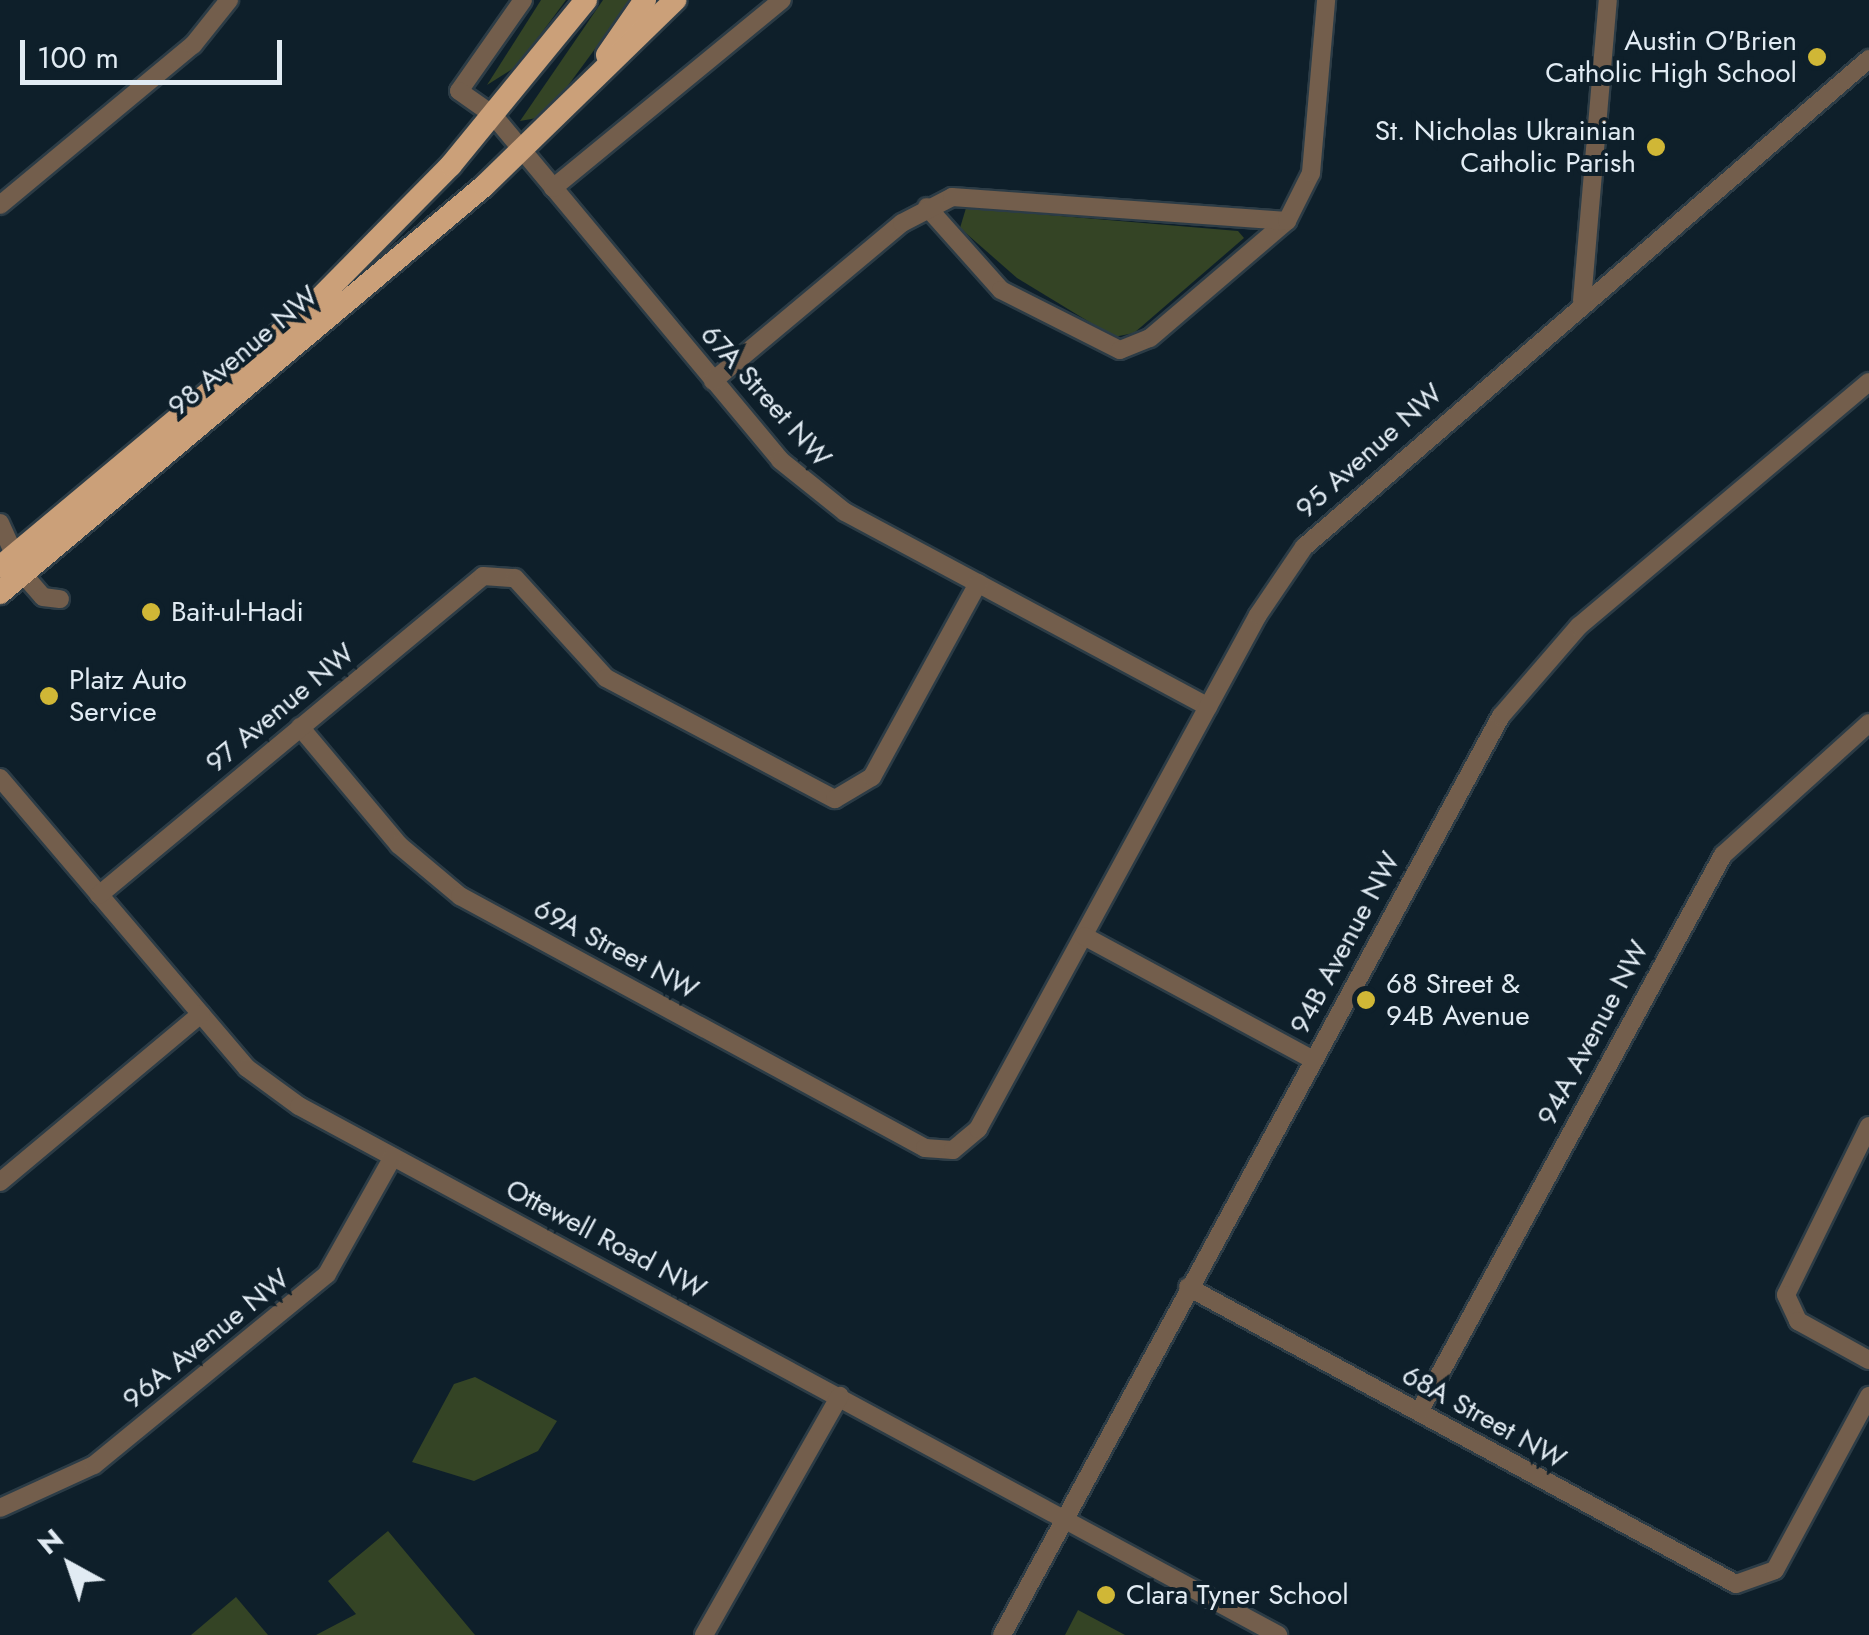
<!DOCTYPE html>
<style>
body{margin:0}
#map{position:relative;width:1869px;height:1635px;overflow:hidden;background:#0e1f2a;font-family:Jost,sans-serif}
div>[style]{position:absolute}
[style*='--x']{left:calc(var(--x)*1px);top:calc(var(--y)*1px);width:calc(var(--w)*1px);rotate:calc(var(--a)*1deg)}
.green>*{inset:0;background:#344425}
.roads{filter:drop-shadow(2px 0 #2c3c46) drop-shadow(-2px 0 #2c3c46) drop-shadow(0 2px #2c3c46) drop-shadow(0 -2px #2c3c46)}
.minor>*{height:18px;margin:-9px;padding:0 9px;transform-origin:9px;border-radius:9px;background:#735e4c}
.major>*{height:22px;margin:-11px;padding:0 11px;transform-origin:11px;border-radius:11px;background:#cba079}
.dots>*{width:28px;height:28px;translate:-50% -50%;box-sizing:border-box;border:5px solid #0e1f2a;border-radius:50%}
span{translate:-50% -50%;white-space:nowrap;text-align:center;line-height:1.15;-webkit-text-stroke:8px #0e1f2a;paint-order:stroke}
.poi-label{font-size:28px;color:#e1ebf3}
.right{translate:-100% -50%;text-align:right}
.left{translate:0 -50%;text-align:left}
.street-label{font-size:28px;color:#e1ebf3}
.north{position:absolute;left:20px;top:1515px;width:100px;height:100px;-webkit-text-stroke:8px #0e1f2a;paint-order:stroke;rotate:320deg;font-size:28px;font-weight:700;line-height:40px;text-align:center;color:#e1ebf3}
.north::after{content:'';display:block;margin:auto;width:35px;height:45px;background:#e1ebf3;clip-path:polygon(50% 0,100% 100%,50% 72%,0 100%)}
.scale{position:absolute;left:20px;top:40px;width:262px;height:45px;box-sizing:border-box;border:5px solid #e1ebf3;border-top:0;padding-left:12px;font-size:30px;line-height:35px;white-space:nowrap;color:#e1ebf3;-webkit-text-stroke:8px #0e1f2a;paint-order:stroke}
</style>
<div id="map">
<div class="green">
<div style="clip-path:polygon(541px 0,566px 0,517px 66px,487px 85px)"></div>
<div style="clip-path:polygon(603px 0,631px 0,564px 91px,537px 118px,520px 121px)"></div>
<div style="clip-path:polygon(966px 208px,1238px 231px,1244px 238px,1134px 333px,1114px 337px,1017px 278px,960px 228px)"></div>
<div style="clip-path:polygon(475px 1377px,557px 1421px,538px 1451px,474px 1481px,412px 1462px,454px 1384px)"></div>
<div style="clip-path:polygon(388px 1531px,475px 1635px,316px 1635px,356px 1614px,328px 1581px)"></div>
<div style="clip-path:polygon(236px 1597px,268px 1635px,191px 1635px)"></div>
<div style="clip-path:polygon(1078px 1610px,1125px 1635px,1065px 1635px)"></div>
</div>
<div class="roads">
<div class="minor">
<div style="--x:523;--y:0;--w:111;--a:125.1"></div>
<div style="--x:459;--y:91;--w:42;--a:35.2"></div>
<div style="--x:493;--y:115;--w:449;--a:50.2"></div>
<div style="--x:780;--y:460;--w:83;--a:38.7"></div>
<div style="--x:845;--y:512;--w:412;--a:28.2"></div>
<div style="--x:553;--y:188;--w:296;--a:-39.4"></div>
<div style="--x:0;--y:205;--w:251;--a:-39.7"></div>
<div style="--x:193;--y:45;--w:58;--a:-51.3"></div>
<div style="--x:927;--y:207;--w:111;--a:48.3"></div>
<div style="--x:1001;--y:290;--w:133;--a:26.8"></div>
<div style="--x:1120;--y:350;--w:32;--a:-22"></div>
<div style="--x:1150;--y:338;--w:180;--a:-40.5"></div>
<div style="--x:1582;--y:301;--w:302;--a:-85.1"></div>
<div style="--x:713;--y:381;--w:246;--a:-39.9"></div>
<div style="--x:902;--y:223;--w:56;--a:-27.5"></div>
<div style="--x:952;--y:197;--w:336;--a:4.1"></div>
<div style="--x:1287;--y:221;--w:54;--a:-63.4"></div>
<div style="--x:1311;--y:173;--w:174;--a:-85"></div>
<div style="--x:0;--y:523;--w:56;--a:65.7"></div>
<div style="--x:23;--y:574;--w:30;--a:49"></div>
<div style="--x:43;--y:597;--w:17;--a:7"></div>
<div style="--x:300;--y:727;--w:154;--a:50"></div>
<div style="--x:399;--y:845;--w:80;--a:39.9"></div>
<div style="--x:460;--y:896;--w:529;--a:28.45"></div>
<div style="--x:925;--y:1148;--w:28;--a:4"></div>
<div style="--x:953;--y:1150;--w:33;--a:-40"></div>
<div style="--x:978;--y:1129;--w:585;--a:-61.42"></div>
<div style="--x:1258;--y:615;--w:82;--a:-55.9"></div>
<div style="--x:1304;--y:547;--w:747;--a:-40.82"></div>
<div style="--x:0;--y:778;--w:381;--a:49.6"></div>
<div style="--x:247;--y:1068;--w:64;--a:36.2"></div>
<div style="--x:299;--y:1106;--w:1113;--a:28.38"></div>
<div style="--x:99;--y:895;--w:499;--a:-39.7"></div>
<div style="--x:483;--y:576;--w:32;--a:4"></div>
<div style="--x:515;--y:578;--w:135;--a:47.7"></div>
<div style="--x:606;--y:678;--w:259;--a:27.9"></div>
<div style="--x:835;--y:799;--w:43;--a:-30.7"></div>
<div style="--x:872;--y:777;--w:221;--a:-61.3"></div>
<div style="--x:1084;--y:936;--w:260;--a:28.4"></div>
<div style="--x:1869;--y:1126;--w:188;--a:116.2"></div>
<div style="--x:1786;--y:1295;--w:29;--a:65"></div>
<div style="--x:1798;--y:1321;--w:81;--a:28.8"></div>
<div style="--x:0;--y:1182;--w:262;--a:-39.9"></div>
<div style="--x:1188;--y:1287;--w:623;--a:28.46"></div>
<div style="--x:1736;--y:1584;--w:41;--a:-19.7"></div>
<div style="--x:1775;--y:1570;--w:198;--a:-61.6"></div>
<div style="--x:1419;--y:1412;--w:635;--a:-61.38"></div>
<div style="--x:1723;--y:855;--w:197;--a:-42.1"></div>
<div style="--x:0;--y:1508;--w:103;--a:-24.6"></div>
<div style="--x:94;--y:1465;--w:301;--a:-39.3"></div>
<div style="--x:327;--y:1274;--w:134;--a:-60.6"></div>
<div style="--x:704;--y:1635;--w:275;--a:-60.4"></div>
<div style="--x:1002;--y:1635;--w:1046;--a:-61.5"></div>
<div style="--x:1501;--y:716;--w:119;--a:-49.1"></div>
<div style="--x:1579;--y:626;--w:379;--a:-40.1"></div>
</div>
<div class="major">
<div style="--x:607;--y:55;--w:67;--a:-55.4"></div>
<div style="--x:0;--y:567;--w:405;--a:-39.9"></div>
<div style="--x:311;--y:307;--w:199;--a:-45.4"></div>
<div style="--x:451;--y:165;--w:213;--a:-50.7"></div>
<div style="--x:0;--y:593;--w:632;--a:-40.06"></div>
<div style="--x:484;--y:186;--w:267;--a:-44.2"></div>
</div>
</div>
<div class="dots">
<div style="left:1817px;top:57px;background:#d0b736"></div>
<div style="left:1656px;top:147px;background:#d0b736"></div>
<div style="left:151px;top:612px;background:#d0b736"></div>
<div style="left:49px;top:696px;background:#d0b736"></div>
<div style="left:1366px;top:1000px;background:#d0b736"></div>
<div style="left:1106px;top:1595px;background:#d0b736"></div>
</div>
<div class="poi-label">
<span class="right" style="left:1797px;top:57px">Austin O'Brien<br>Catholic High School</span>
<span class="right" style="left:1636px;top:147px">St. Nicholas Ukrainian<br>Catholic Parish</span>
<span class="left" style="left:171px;top:612px">Bait-ul-Hadi</span>
<span class="left" style="left:69px;top:696px">Platz Auto<br>Service</span>
<span class="left" style="left:1386px;top:1000px">68 Street &amp;<br>94B Avenue</span>
<span class="left" style="left:1126px;top:1595px">Clara Tyner School</span>
</div>
<div class="street-label">
<span style="left:243px;top:351px;rotate:-40deg">98 Avenue NW</span>
<span style="left:766px;top:396px;rotate:48deg">67A Street NW</span>
<span style="left:1369px;top:451px;rotate:-42deg">95 Avenue NW</span>
<span style="left:280px;top:708px;rotate:-40deg">97 Avenue NW</span>
<span style="left:1345px;top:943px;rotate:-62deg">94B Avenue NW</span>
<span style="left:616px;top:949px;rotate:28deg">69A Street NW</span>
<span style="left:1593px;top:1033px;rotate:-62deg">94A Avenue NW</span>
<span style="left:606px;top:1239px;rotate:28deg">Ottewell Road NW</span>
<span style="left:206px;top:1339px;rotate:-39deg">96A Avenue NW</span>
<span style="left:1484px;top:1417px;rotate:29deg">68A Street NW</span>
</div>
<div class="north">N</div>
<div class="scale">100 m</div>
</div>
